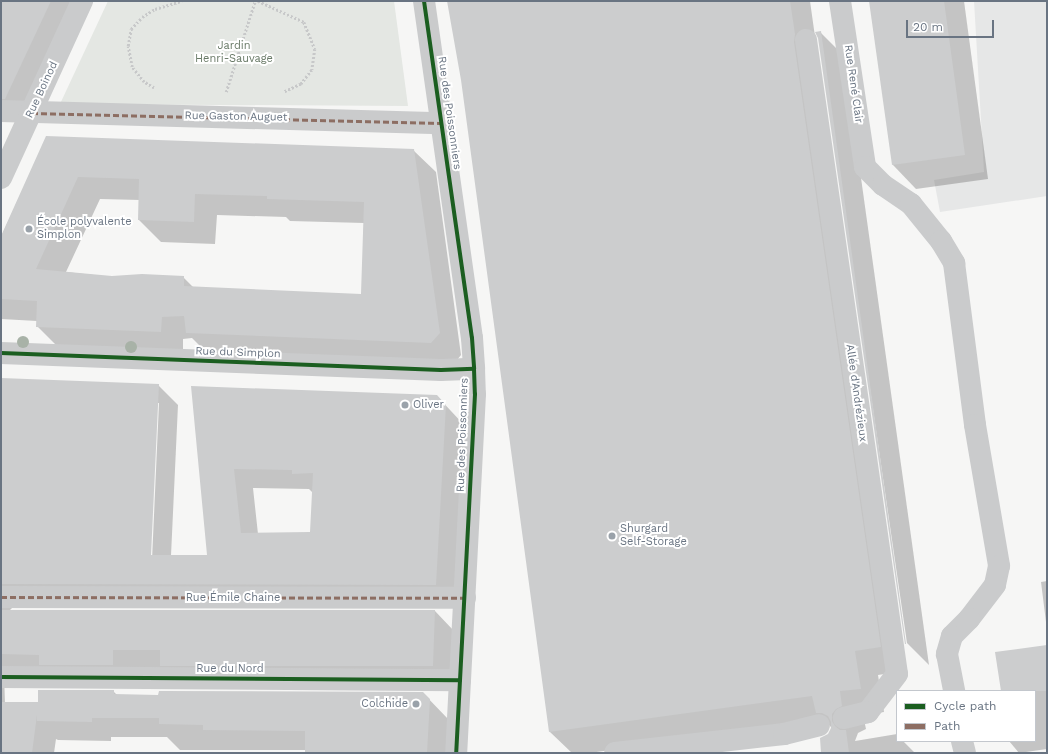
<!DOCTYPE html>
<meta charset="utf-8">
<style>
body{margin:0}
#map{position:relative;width:1048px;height:754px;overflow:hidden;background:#f6f6f5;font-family:"Work Sans",sans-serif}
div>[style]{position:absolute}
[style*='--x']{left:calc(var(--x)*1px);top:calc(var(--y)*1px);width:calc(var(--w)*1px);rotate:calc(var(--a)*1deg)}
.built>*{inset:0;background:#e6e7e7}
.green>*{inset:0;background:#e4e7e3}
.shadow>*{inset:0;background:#0003}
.building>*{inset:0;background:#cccdce}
.path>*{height:2.5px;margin-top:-1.25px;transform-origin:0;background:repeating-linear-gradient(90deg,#c7c8c9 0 2px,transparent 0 4px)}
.minor>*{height:22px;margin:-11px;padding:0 11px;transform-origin:11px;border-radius:11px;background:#cacbcc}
.quiet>*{height:3px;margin-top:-1.5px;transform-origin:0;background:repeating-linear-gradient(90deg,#8d6e63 0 6px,transparent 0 9px)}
.cycleway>*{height:4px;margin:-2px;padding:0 2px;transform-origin:2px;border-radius:2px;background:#1b5e20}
.trees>*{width:12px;height:12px;margin:-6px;border-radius:50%;background:#a8b2a7}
.dots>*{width:11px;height:11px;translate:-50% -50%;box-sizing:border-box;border:2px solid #fff;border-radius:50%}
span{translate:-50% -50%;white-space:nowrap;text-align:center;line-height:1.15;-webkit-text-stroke:4px #fff;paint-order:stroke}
.park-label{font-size:11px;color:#697a67}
.street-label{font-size:11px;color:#697482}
.poi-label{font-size:11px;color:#697482}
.left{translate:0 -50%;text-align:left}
.right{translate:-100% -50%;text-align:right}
.frame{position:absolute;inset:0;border:2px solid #697482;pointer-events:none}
.legend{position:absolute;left:896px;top:690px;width:140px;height:52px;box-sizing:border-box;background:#fff;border:1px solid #c3c7cd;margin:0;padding:5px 7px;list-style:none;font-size:12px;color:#697482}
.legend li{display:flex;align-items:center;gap:8px;height:20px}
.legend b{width:20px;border:1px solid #c3c7cd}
.scale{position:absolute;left:906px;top:20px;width:88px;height:18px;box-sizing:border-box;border:2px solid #697482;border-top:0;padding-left:5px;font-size:12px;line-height:14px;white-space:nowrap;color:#697482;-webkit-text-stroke:3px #fff;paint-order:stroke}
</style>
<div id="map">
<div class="built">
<div style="clip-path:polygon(974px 1px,1047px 1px,1047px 196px,940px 212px,934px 180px,984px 172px)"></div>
</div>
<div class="green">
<div style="clip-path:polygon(108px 1px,394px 1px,408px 106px,60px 104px)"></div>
</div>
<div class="shadow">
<div style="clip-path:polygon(1px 1px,81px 1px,39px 94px,20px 105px,1px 103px)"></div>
<div style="clip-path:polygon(449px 1px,810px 1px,904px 671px,878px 675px,884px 712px,863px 715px,866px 729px,858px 733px,855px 741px,897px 734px,897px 741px,903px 741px,915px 753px,822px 753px,832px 728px,825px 721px,589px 753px,572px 753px,550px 732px,462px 80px)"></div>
<div style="clip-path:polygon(871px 1px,964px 1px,988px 179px,916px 189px,893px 165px)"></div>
<div style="clip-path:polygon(820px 32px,844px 56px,929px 665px,907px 643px,819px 38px)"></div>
<div style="clip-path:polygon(evenodd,47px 137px,413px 150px,436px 172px,461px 355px,453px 365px,209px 355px,192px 338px,183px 339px,183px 354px,59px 348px,37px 326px,37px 321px,1px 319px,1px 237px,47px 137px,100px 199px,140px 200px,139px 220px,161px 242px,215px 244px,217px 215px,286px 217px,290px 221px,364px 223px,362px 295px,194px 288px,183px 277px,112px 277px,66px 272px,100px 199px)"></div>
<div style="clip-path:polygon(evenodd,1px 379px,158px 385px,178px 405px,171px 556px,208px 556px,192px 387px,437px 396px,465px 426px,455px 604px,14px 606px,9px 611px,435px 611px,454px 631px,452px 685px,4px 672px,5px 703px,39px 703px,113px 691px,117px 695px,159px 696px,423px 693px,449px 720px,447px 753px,306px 753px,306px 750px,180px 750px,167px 737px,111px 737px,111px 741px,58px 740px,56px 739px,54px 753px,1px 753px,1px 379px,157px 403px,159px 403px,152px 560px,150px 560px,157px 403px,1px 379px,253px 488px,309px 489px,313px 493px,311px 533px,258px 534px,253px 488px)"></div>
<div style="clip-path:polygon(1047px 581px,1047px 630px,1041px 582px)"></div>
<div style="clip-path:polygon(1047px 646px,1047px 749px,1019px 753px,1009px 741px,1035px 741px,1035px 691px,1002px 691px)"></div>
</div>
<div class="building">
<div style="clip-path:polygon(1px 1px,51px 1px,5px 99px,1px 99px)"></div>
<div style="clip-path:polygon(447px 1px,790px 1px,795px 34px,794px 42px,881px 647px,855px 651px,861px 689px,840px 691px,842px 706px,836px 709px,832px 714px,832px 721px,835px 726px,840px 730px,846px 730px,849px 753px,821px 753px,820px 738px,828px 734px,831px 728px,831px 722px,828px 716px,822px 713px,816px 713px,812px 696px,549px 732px,461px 80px)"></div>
<div style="clip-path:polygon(869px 1px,944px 1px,965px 155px,892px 165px)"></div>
<div style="clip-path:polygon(821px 31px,906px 644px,905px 644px,818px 38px,815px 32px)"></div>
<div style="clip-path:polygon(evenodd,46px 136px,414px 149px,440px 333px,431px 343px,186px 333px,184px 316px,162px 317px,161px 332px,36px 327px,37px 301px,1px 299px,1px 236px,46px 136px,78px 177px,139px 179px,138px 220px,194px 222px,195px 194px,267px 196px,267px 199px,364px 202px,361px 294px,184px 286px,184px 276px,142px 274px,112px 276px,36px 269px,78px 177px)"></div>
<div style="clip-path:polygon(evenodd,1px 378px,159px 384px,151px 555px,207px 555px,191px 386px,437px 395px,446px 405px,436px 585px,1px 584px,1px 378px,234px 469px,292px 470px,292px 474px,313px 473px,310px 532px,241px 533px,234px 469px)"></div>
<div style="clip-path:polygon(1px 610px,435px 610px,433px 666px,160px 666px,160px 650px,113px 650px,113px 665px,39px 665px,39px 655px,1px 654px)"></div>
<div style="clip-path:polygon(1047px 645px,1047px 691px,1001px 691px,995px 652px)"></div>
<div style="clip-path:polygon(38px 690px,114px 690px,114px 694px,158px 695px,159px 691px,423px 692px,430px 699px,427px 753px,305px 753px,305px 731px,203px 730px,203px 725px,159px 724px,159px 718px,92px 718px,92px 722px,37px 721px,37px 715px,32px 753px,1px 753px,1px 702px,38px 702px)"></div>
</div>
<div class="path">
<div style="--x:258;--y:1;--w:51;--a:24.5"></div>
<div style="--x:304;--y:22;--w:29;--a:68"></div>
<div style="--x:315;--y:49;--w:21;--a:98"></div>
<div style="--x:312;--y:70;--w:18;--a:128"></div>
<div style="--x:301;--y:84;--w:19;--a:155"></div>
<div style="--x:154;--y:88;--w:12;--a:-149"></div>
<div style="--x:144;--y:82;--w:19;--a:-129"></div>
<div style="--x:132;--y:67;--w:21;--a:-101"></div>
<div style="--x:128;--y:46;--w:17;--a:-80"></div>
<div style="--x:131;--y:29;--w:16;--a:-47"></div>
<div style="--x:142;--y:17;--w:15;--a:-32"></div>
<div style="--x:155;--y:9;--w:28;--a:-17"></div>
<div style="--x:226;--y:92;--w:96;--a:-72.3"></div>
</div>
<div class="minor">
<div style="--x:424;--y:1;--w:340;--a:81.9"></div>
<div style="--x:472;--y:338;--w:31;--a:86"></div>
<div style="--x:474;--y:369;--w:25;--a:88"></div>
<div style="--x:475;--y:394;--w:360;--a:93"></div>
<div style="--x:840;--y:1;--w:168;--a:81.4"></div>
<div style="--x:865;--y:167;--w:25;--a:45"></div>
<div style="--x:883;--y:185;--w:34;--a:34"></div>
<div style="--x:911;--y:204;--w:48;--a:51"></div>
<div style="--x:941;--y:241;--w:26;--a:59"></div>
<div style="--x:954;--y:263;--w:163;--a:82.6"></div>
<div style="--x:975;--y:425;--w:143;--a:80.3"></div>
<div style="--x:999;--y:566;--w:19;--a:102"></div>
<div style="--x:995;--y:585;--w:43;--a:127.4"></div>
<div style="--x:969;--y:619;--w:24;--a:135"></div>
<div style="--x:952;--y:636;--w:19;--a:106"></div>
<div style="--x:947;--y:654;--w:38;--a:79"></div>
<div style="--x:806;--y:40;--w:640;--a:81.83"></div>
<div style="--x:897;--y:674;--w:48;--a:127.3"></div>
<div style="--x:868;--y:712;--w:25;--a:166"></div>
<div style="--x:1;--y:111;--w:440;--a:1.6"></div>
<div style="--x:1;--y:178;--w:195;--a:-65.4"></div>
<div style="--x:1;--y:353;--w:440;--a:2.2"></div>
<div style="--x:441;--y:370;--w:33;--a:-2"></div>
<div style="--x:1;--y:597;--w:464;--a:0.1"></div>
<div style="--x:1;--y:677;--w:459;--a:0.4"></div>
<div style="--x:962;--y:741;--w:12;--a:76"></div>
<div style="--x:615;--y:753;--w:170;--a:-6.4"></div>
<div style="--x:784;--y:734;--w:36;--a:-14"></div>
</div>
<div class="quiet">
<div style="--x:32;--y:113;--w:409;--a:1.4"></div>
<div style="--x:1;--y:597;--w:464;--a:0.1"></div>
</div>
<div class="cycleway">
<div style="--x:424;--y:1;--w:340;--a:81.9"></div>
<div style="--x:472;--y:338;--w:31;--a:86"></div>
<div style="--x:474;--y:369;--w:25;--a:88"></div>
<div style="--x:475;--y:394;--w:360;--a:93"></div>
<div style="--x:1;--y:353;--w:440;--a:2.2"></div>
<div style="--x:441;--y:370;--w:33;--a:-2"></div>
<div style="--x:1;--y:677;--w:459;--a:0.4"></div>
</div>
<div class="trees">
<div style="left:23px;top:342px"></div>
<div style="left:131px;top:347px"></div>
</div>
<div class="dots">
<div style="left:29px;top:229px;background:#9aa2aa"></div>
<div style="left:405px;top:405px;background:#9aa2aa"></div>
<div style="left:612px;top:536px;background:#9aa2aa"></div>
<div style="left:416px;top:704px;background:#9aa2aa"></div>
</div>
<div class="park-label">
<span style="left:234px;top:53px">Jardin<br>Henri-Sauvage</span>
</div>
<div class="street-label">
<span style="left:853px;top:84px;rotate:82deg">Rue René Clair</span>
<span style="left:42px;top:90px;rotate:-65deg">Rue Boinod</span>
<span style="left:449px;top:113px;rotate:82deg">Rue des Poissonniers</span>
<span style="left:236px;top:117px;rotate:1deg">Rue Gaston Auguet</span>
<span style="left:238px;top:353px;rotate:2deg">Rue du Simplon</span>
<span style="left:856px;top:393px;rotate:82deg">Allée d'Andrézieux</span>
<span style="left:463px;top:435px;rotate:-88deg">Rue des Poissonniers</span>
<span style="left:233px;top:598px">Rue Émile Chaine</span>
<span style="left:230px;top:669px">Rue du Nord</span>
</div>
<div class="poi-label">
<span class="left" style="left:37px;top:229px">École polyvalente<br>Simplon</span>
<span class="left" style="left:413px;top:405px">Oliver</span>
<span class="left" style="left:620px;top:536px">Shurgard<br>Self-Storage</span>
<span class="right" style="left:408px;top:704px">Colchide</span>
</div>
<div class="frame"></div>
<ul class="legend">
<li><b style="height:5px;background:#1b5e20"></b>Cycle path</li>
<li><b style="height:5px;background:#8d6e63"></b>Path</li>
</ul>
<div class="scale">20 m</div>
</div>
